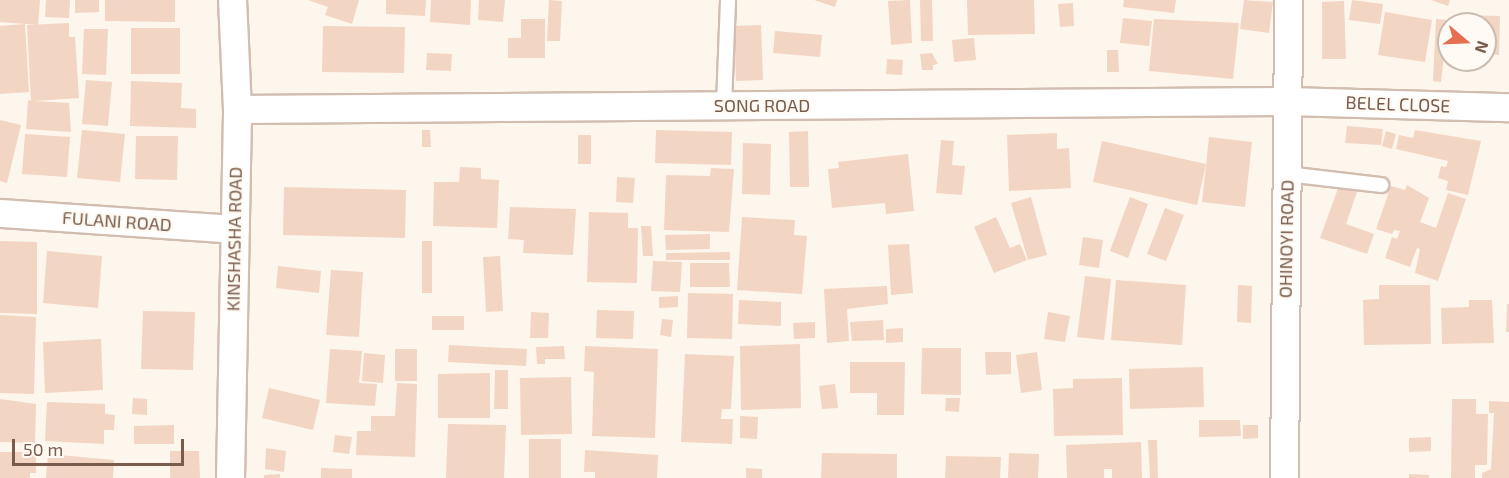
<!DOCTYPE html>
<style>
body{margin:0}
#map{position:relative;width:1509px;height:478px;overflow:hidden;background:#fdf6ec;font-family:"Exo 2",sans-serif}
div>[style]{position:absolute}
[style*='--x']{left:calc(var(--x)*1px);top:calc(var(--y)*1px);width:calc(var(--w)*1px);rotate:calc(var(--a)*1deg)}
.building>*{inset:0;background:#f3d5c3}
.roads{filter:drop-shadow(2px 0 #d1beb0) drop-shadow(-2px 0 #d1beb0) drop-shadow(0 2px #d1beb0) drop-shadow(0 -2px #d1beb0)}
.lane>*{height:14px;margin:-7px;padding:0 7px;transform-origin:7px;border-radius:7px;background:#fff}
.street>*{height:27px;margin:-13.5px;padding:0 13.5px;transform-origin:13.5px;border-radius:13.5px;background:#fff}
span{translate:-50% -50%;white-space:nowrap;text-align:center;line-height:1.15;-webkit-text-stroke:4.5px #fffaf3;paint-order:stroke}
.street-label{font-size:18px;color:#7a5c4d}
.north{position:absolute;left:1437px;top:12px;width:60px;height:60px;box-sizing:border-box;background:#fffaf3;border:2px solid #cabbb1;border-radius:50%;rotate:109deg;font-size:16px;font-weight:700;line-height:24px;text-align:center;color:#7a5c4d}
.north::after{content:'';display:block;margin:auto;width:21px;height:27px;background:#e76f51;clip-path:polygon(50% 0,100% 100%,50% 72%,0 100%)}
.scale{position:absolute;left:12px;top:439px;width:172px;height:27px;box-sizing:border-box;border:3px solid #7a5c4d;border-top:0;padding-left:8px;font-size:18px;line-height:21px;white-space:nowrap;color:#7a5c4d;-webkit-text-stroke:4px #fffaf3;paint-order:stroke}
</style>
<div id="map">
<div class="building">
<div style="clip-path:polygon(0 0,40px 0,38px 25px,0 22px)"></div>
<div style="clip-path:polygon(46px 0,70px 0,69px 18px,45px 17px)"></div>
<div style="clip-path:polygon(75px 0,99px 0,99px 12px,75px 13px)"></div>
<div style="clip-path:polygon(105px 0,175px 0,175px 22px,105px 21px)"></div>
<div style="clip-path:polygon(308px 0,359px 0,352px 24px,325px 15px,328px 7px)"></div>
<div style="clip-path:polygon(386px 0,426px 0,425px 16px,386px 14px)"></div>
<div style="clip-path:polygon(431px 0,471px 0,470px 25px,430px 22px)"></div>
<div style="clip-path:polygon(479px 0,505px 0,503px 22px,478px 20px)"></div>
<div style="clip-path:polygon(549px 0,562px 1px,560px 41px,547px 41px)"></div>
<div style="clip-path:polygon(814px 0,837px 0,835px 7px)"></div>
<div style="clip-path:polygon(910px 0,912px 43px,891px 45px,888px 1px)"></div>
<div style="clip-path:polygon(920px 0,932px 0,933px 41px,921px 41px)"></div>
<div style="clip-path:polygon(967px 0,1034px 0,1035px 34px,968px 35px)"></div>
<div style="clip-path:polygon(1124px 0,1176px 0,1174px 13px,1123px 7px)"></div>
<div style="clip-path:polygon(1244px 0,1273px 2px,1269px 33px,1240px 29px)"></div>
<div style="clip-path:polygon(1352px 0,1383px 4px,1380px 24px,1349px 20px)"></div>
<div style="clip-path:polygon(1431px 0,1450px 0,1448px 6px)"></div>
<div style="clip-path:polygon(1344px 1px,1346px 59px,1322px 59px,1322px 2px)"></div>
<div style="clip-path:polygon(1073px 3px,1074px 26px,1060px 27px,1058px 4px)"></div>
<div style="clip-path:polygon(1385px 12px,1432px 20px,1425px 62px,1378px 55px)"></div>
<div style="clip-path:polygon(1456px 15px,1500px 16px,1499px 55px,1485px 54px,1485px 24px,1456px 24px)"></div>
<div style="clip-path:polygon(1123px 18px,1152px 21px,1149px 46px,1120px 43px)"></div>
<div style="clip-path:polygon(521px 19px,545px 19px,545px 58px,508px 58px,508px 38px,521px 38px)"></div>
<div style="clip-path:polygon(1154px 19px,1239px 23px,1233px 79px,1149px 71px)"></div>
<div style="clip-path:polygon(1436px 19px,1448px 20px,1441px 82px,1433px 81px)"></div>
<div style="clip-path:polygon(69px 23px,69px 37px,75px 37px,79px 98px,34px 101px,69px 103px,71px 132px,26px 129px,28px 100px,31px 101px,27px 25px)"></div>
<div style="clip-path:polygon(25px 24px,29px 92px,0 94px,0 26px)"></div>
<div style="clip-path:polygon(761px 25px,763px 80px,736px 81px,734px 26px)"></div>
<div style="clip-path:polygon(323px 26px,405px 27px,404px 73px,322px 72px)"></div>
<div style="clip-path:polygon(131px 28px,180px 28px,180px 74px,131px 74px)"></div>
<div style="clip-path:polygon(84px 29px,108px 29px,106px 75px,82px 74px)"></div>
<div style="clip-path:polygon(775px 31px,822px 35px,820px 57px,773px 53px)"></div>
<div style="clip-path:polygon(974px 38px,976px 60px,954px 62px,952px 40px)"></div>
<div style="clip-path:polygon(1107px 50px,1118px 50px,1119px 72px,1107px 72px)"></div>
<div style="clip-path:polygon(427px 53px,452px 54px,451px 71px,426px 70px)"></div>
<div style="clip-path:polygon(932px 53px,938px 64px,933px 65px,933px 70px,922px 70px,920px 54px)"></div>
<div style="clip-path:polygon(887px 59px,903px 60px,902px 75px,886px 74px)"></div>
<div style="clip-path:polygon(86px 80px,112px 82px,108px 126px,82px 124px)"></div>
<div style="clip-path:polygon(131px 81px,182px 83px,181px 108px,196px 109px,196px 128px,130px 126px)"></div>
<div style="clip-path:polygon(0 120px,21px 125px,7px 183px,0 181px)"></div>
<div style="clip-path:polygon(1347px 126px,1383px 129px,1381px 145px,1345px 143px)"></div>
<div style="clip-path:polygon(82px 130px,125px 134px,120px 182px,77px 178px)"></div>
<div style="clip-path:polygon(422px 130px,430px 130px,431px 147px,422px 147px)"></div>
<div style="clip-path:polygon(656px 130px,732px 132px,731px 165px,655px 163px)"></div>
<div style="clip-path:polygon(1415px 130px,1481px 141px,1468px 195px,1446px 190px,1448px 181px,1438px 178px,1441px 166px,1446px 167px,1448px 161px,1396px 149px,1399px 135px,1413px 138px)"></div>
<div style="clip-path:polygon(808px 131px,809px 187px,790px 187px,789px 132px)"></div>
<div style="clip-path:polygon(1386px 131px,1396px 134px,1392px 149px,1382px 146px)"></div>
<div style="clip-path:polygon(1057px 133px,1057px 149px,1069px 148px,1071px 188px,1009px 191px,1007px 135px)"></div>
<div style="clip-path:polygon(25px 134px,70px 137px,67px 177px,22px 174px)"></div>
<div style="clip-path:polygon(578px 135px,591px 135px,591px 164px,578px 164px)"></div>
<div style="clip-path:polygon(136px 136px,178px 136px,177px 180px,135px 179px)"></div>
<div style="clip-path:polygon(1209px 137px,1252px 142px,1245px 207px,1202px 202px)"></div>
<div style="clip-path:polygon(941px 140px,954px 141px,952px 165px,965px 166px,962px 195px,936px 193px)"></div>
<div style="clip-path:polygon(1102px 141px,1206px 164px,1197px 205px,1093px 182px)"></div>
<div style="clip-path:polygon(743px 143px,771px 144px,770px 195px,742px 194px)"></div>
<div style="clip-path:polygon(908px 154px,914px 211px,886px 214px,885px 203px,832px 208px,828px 169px,839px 168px,838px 162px)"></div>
<div style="clip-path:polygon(460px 167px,481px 168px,481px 179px,499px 180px,497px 228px,433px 226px,434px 182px,459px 182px)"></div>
<div style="clip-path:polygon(711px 168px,734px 169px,729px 232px,664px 230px,666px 175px,710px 176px)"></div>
<div style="clip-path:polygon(617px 177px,635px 178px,633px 203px,616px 202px)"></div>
<div style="clip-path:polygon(1340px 183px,1358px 189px,1346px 224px,1374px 234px,1367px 254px,1320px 238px)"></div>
<div style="clip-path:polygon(1407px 185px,1429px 198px,1420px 222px,1436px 228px,1448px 193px,1466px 199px,1438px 281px,1415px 273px,1420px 249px,1417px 248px,1410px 267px,1385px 258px,1392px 237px,1397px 239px,1400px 231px,1394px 230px,1392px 234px,1376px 229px,1391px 186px,1405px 190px)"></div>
<div style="clip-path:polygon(284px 187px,406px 190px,405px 238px,283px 235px)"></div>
<div style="clip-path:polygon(1031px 197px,1047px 255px,1028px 260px,1011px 203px)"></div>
<div style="clip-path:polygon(1130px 197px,1148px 204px,1128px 258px,1110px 251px)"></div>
<div style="clip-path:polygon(510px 207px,576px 209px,573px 255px,523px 253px,524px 240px,508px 239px)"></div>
<div style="clip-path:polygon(1165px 208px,1184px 215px,1166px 261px,1147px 254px)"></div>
<div style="clip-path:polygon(589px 212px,628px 213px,628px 228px,638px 228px,637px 283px,587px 282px)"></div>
<div style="clip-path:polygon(742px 217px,795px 220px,794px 235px,807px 236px,802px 294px,737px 290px)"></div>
<div style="clip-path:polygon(996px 217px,1010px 248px,1020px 244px,1027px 260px,994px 273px,974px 227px)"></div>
<div style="clip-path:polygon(641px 226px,651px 226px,653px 256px,643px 256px)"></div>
<div style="clip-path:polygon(710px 234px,710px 249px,666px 250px,665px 235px)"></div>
<div style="clip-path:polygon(1083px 237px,1103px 240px,1099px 268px,1079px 265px)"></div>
<div style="clip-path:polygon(0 241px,37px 242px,37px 314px,0 313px)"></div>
<div style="clip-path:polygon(422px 241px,432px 241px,432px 293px,422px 293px)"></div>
<div style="clip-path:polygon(909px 244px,913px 293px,891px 295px,888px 245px)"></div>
<div style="clip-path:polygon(47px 251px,102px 256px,98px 308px,43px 303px)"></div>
<div style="clip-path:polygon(730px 252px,730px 260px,666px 260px,666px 253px)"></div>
<div style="clip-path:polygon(500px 256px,503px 311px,486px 312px,483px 257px)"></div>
<div style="clip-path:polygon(653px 261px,682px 262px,680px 292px,651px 291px)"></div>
<div style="clip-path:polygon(690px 263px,729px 263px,730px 287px,690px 287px)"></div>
<div style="clip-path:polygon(278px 266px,321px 271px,319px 293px,276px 288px)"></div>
<div style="clip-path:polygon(331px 270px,363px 272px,359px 337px,326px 335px)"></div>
<div style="clip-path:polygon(1085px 276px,1111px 279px,1104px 340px,1077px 337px)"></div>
<div style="clip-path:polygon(1116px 280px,1186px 285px,1182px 345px,1111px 340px)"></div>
<div style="clip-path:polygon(1238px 285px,1252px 286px,1251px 323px,1237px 322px)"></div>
<div style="clip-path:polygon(1379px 285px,1430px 285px,1431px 344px,1364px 345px,1363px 300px,1379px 299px)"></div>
<div style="clip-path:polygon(887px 286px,888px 304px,847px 309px,849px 341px,827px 343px,824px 289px)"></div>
<div style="clip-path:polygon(688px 293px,733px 294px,732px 339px,687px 338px)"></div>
<div style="clip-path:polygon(678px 296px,678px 307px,659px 308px,659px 297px)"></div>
<div style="clip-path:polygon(739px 300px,781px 302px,781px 326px,738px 324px)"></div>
<div style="clip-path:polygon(1469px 300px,1492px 300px,1494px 343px,1442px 344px,1441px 308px,1469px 307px)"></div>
<div style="clip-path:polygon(1507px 304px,1509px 304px,1509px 332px,1506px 332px)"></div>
<div style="clip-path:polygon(597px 310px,634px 311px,633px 339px,596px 338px)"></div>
<div style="clip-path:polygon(143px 311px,195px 312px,193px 370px,141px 369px)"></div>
<div style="clip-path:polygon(531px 312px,549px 313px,548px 338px,530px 338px)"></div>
<div style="clip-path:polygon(1048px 312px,1070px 316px,1065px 342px,1044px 339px)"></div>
<div style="clip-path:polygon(0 315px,36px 317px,34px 394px,0 393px)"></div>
<div style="clip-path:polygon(432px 316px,464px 316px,464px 330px,432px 330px)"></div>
<div style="clip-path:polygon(662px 319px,673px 320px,671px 337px,660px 335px)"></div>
<div style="clip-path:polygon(883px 320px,884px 340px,852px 341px,850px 322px)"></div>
<div style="clip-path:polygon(815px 322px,815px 338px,794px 339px,793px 323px)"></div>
<div style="clip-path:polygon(903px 328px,903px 342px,886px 343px,886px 329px)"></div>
<div style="clip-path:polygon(101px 339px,103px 390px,45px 393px,43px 342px)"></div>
<div style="clip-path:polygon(800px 344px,801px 408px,741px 410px,740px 346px)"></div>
<div style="clip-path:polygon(449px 345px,527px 349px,526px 366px,448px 362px)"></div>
<div style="clip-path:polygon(564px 346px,565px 359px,545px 359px,545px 364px,537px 364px,536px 347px)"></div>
<div style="clip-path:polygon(585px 346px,658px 349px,655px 438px,592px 436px,594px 372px,584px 371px)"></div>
<div style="clip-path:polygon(922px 348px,961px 348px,961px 395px,921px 394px)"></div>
<div style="clip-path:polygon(330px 349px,362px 351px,359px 383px,377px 384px,375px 406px,326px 403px)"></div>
<div style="clip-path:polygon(395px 349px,417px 349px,417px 381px,395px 381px)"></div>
<div style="clip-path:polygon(985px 352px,1011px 352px,1011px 374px,986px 375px)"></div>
<div style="clip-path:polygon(1037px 352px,1042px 390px,1021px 393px,1016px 355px)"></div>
<div style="clip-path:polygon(364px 353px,385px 355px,383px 383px,362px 381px)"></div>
<div style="clip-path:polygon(685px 354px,734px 356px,731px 409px,722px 409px,721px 419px,733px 419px,732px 444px,681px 442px)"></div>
<div style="clip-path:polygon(850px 362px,905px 362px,904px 415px,877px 415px,877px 393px,850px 393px)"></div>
<div style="clip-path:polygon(1203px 367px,1204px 407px,1130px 409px,1129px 369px)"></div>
<div style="clip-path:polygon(495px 370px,508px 370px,508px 409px,494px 409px)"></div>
<div style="clip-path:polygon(490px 373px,490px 418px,438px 418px,438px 374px)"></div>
<div style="clip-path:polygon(571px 377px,572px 434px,521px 435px,520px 378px)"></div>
<div style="clip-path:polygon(1122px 378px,1123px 435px,1054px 436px,1053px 389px,1073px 388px,1073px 379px)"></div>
<div style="clip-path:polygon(397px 383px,417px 384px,415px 457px,356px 455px,357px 431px,371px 431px,371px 416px,395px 416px)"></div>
<div style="clip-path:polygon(835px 384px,838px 408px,822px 409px,819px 386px)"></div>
<div style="clip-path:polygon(269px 388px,320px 400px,313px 430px,262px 418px)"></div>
<div style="clip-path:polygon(133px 398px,147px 399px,147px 415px,132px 414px)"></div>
<div style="clip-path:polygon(946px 398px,960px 398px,959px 412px,945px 411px)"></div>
<div style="clip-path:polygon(0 399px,36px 404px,35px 443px,0 442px)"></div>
<div style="clip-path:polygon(1452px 399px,1476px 399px,1476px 414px,1488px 414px,1487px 465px,1475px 465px,1475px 478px,1451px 478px)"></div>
<div style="clip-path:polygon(1489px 401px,1509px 402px,1509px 478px,1482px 478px,1482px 473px,1491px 469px,1494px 413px,1489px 413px)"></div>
<div style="clip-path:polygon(47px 402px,105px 404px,105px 414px,115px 415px,114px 430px,104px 430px,104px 444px,45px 441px)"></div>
<div style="clip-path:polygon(740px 416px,758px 417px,757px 439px,740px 438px)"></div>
<div style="clip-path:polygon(1199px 420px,1240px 420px,1241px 436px,1199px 437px)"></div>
<div style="clip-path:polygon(448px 424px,506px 425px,504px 478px,446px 478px)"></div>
<div style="clip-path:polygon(174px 425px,174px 444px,134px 444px,134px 426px)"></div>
<div style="clip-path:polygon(1243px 425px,1258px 425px,1258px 438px,1243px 439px)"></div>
<div style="clip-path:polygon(335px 435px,352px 437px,349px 454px,333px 452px)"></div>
<div style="clip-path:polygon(1431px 437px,1431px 451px,1409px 452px,1409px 438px)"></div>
<div style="clip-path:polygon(529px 439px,561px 439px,561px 478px,529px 478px)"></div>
<div style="clip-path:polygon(1148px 440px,1157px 440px,1158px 478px,1150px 478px)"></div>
<div style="clip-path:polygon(1141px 442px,1142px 478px,1112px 478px,1112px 469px,1104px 469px,1104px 478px,1067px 478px,1066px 445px)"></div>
<div style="clip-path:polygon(266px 448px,286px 451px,284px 472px,265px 469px)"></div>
<div style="clip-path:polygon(585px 450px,658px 455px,657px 478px,595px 478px,595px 472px,584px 472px)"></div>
<div style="clip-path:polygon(170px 451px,199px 451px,200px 478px,170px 478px)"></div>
<div style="clip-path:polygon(0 452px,36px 452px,36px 473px,30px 473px,30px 478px,0 478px)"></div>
<div style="clip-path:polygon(822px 453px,897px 454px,897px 478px,821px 478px)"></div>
<div style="clip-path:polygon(1009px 453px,1039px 454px,1038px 478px,1008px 478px)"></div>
<div style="clip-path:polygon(48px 454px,114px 460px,113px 478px,46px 478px)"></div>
<div style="clip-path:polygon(946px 456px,1001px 457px,1000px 478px,945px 478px)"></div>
<div style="clip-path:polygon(321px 468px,352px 469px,352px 478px,321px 478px)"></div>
<div style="clip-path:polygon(746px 468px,762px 469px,762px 478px,746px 478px)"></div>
<div style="clip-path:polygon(280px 474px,280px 478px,264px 478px,264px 475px)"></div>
<div style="clip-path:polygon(1409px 474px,1429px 475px,1429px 478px,1409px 478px)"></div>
</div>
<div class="roads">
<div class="lane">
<div style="--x:724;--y:105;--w:105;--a:-87.8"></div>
<div style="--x:1287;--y:174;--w:95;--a:6.7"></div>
</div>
<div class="street">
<div style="--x:237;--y:109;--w:1051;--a:-0.44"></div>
<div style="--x:1288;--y:101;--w:221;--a:1.6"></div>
<div style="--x:0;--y:213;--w:235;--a:3.9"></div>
<div style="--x:230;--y:478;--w:369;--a:-88.9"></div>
<div style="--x:237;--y:109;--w:109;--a:-92.6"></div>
<div style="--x:1284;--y:478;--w:478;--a:-89.5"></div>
</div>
</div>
<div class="street-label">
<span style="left:1398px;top:104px;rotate:2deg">BELEL CLOSE</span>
<span style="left:762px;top:105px">SONG ROAD</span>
<span style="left:117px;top:221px;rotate:4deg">FULANI ROAD</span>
<span style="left:234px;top:239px;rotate:-89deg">KINSHASHA ROAD</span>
<span style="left:1286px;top:239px;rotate:-89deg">OHINOYI ROAD</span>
</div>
<div class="north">N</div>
<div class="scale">50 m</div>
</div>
